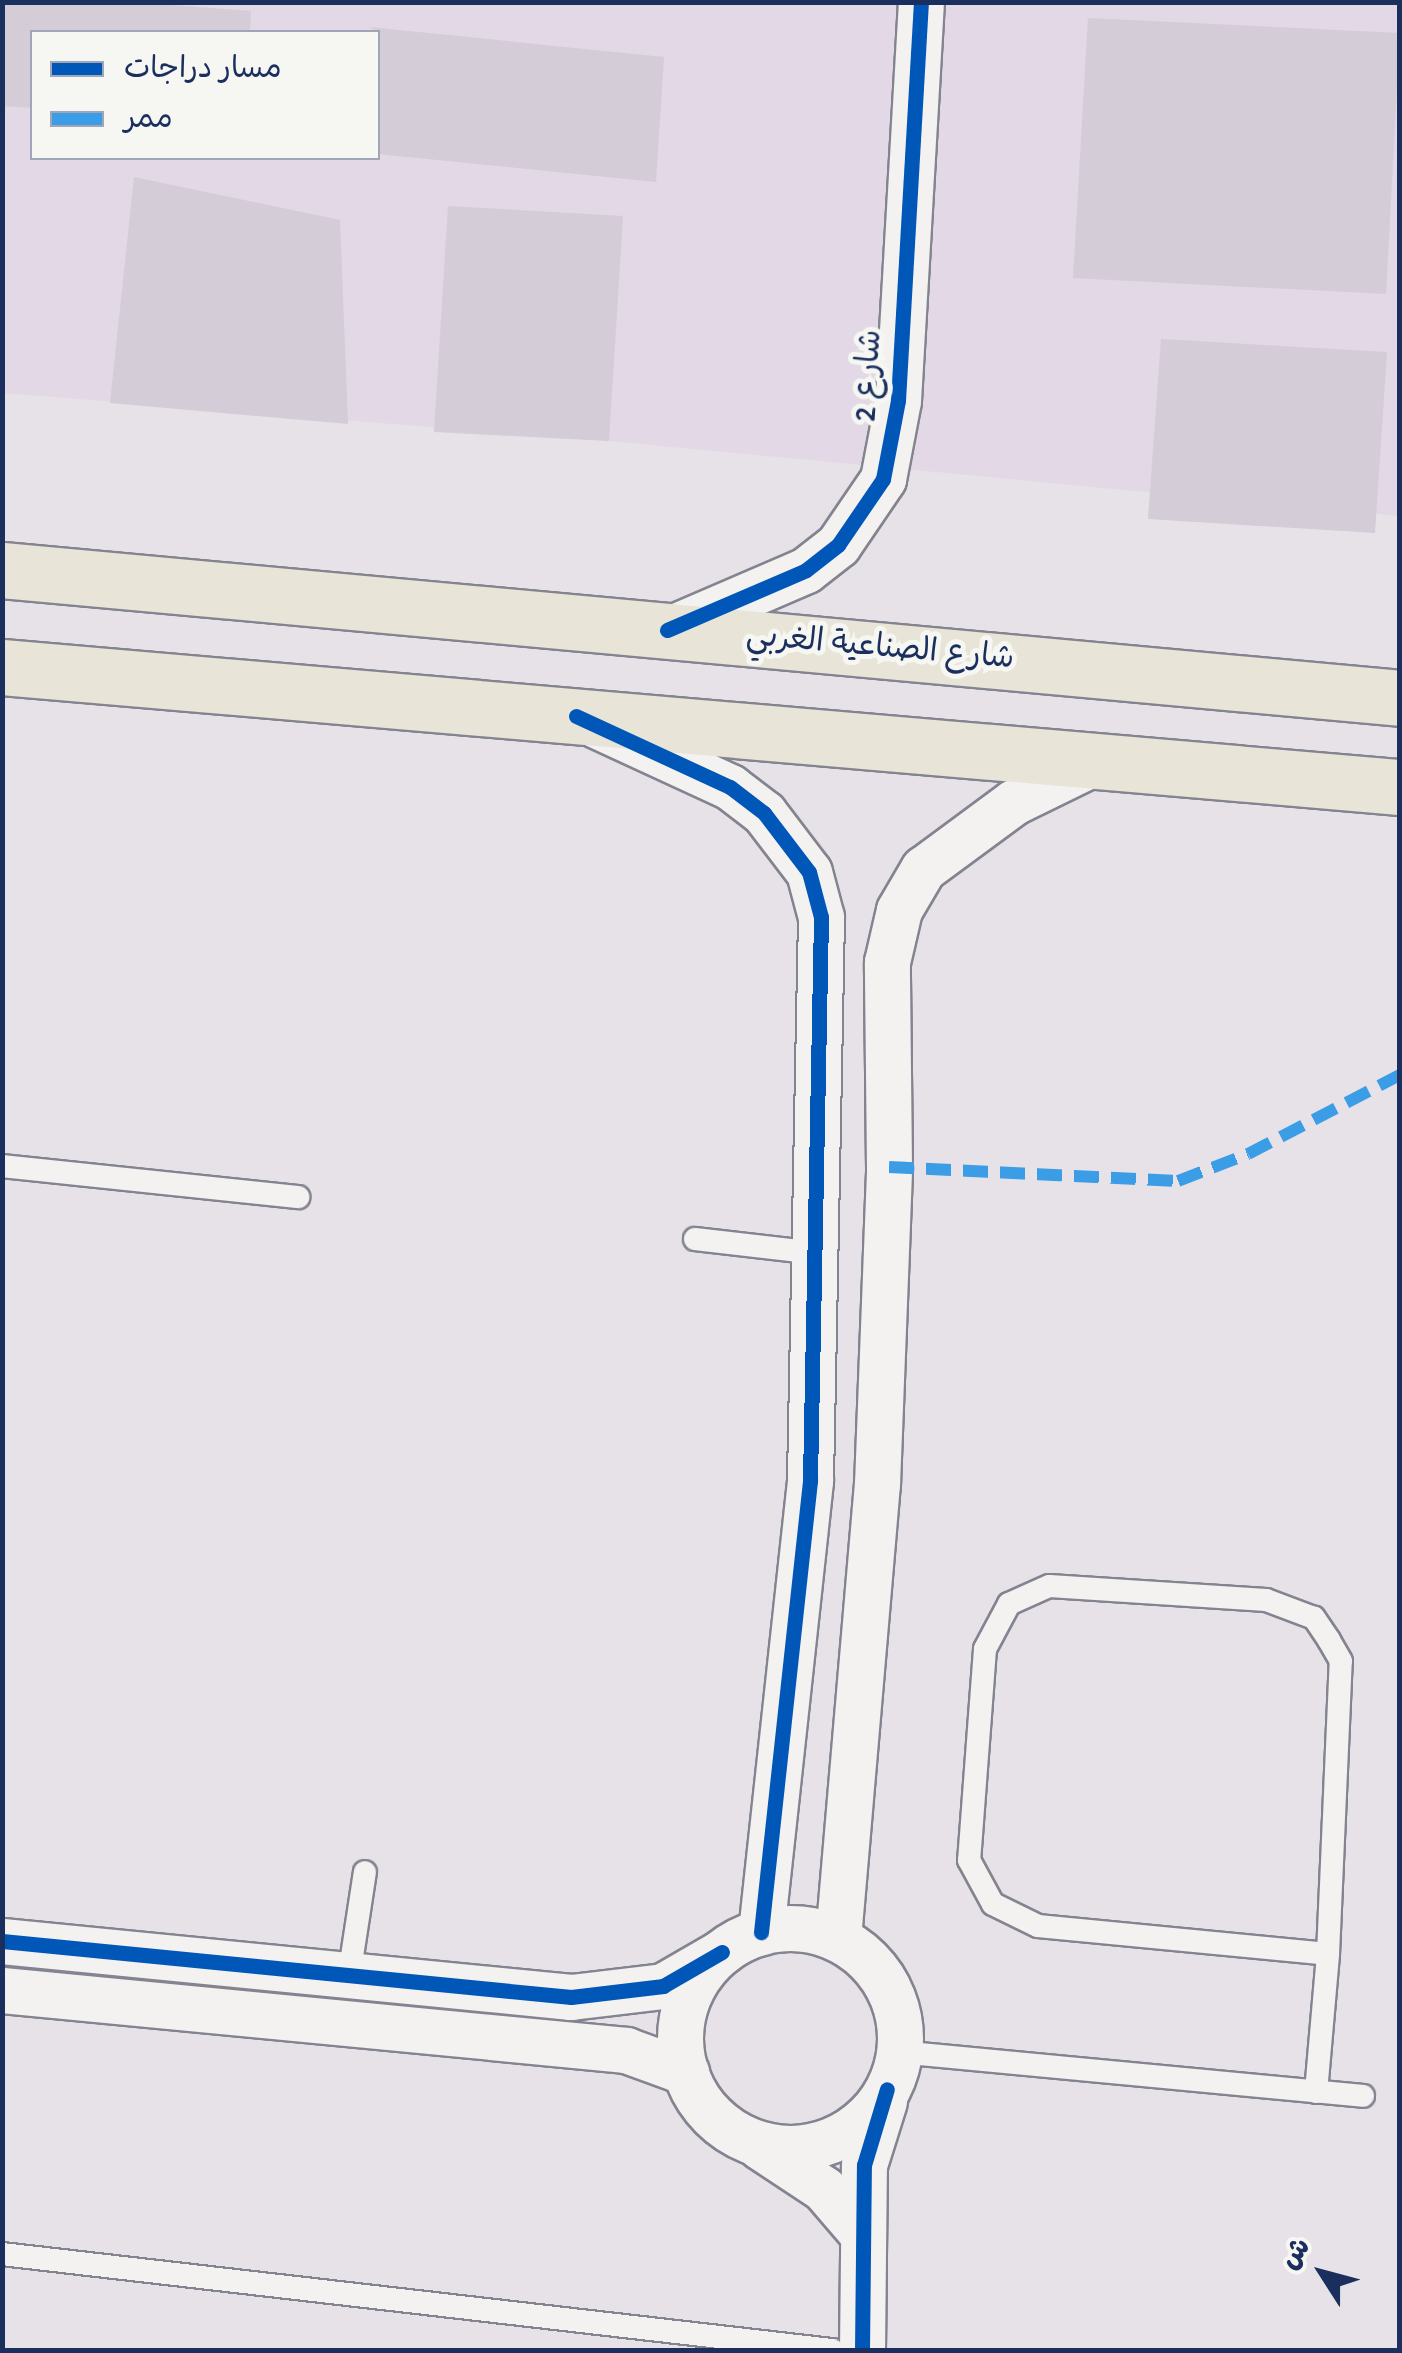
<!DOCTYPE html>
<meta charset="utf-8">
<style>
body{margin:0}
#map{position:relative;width:1402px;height:2353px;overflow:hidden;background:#e7e2e8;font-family:"Gochi Hand","Playpen Sans Arabic",sans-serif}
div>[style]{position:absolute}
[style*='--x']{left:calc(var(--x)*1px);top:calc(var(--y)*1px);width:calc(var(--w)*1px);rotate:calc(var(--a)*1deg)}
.built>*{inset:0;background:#e2d8e6}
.building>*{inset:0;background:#d4ccd7}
.roads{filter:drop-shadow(2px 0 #838490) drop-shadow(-2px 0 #838490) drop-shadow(0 2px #838490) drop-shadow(0 -2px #838490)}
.lane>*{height:22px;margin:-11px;padding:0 11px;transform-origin:11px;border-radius:11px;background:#f3f2f1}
.street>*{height:45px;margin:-22.5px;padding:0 22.5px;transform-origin:22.5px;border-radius:22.5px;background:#f3f2f1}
.street>.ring{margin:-22.5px;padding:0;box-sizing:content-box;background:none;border:45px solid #f3f2f1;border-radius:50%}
.primary>*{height:55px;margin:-27.5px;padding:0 27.5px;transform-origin:27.5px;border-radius:27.5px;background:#e8e4d8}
.quiet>*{height:12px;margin-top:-6px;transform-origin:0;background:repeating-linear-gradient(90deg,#3b9de6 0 25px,transparent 0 37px)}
.cycleway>*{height:15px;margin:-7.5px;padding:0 7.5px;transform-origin:7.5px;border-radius:7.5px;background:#0057b8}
span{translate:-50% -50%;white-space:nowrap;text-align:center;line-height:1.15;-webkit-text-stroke:10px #f6f6f2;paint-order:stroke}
.street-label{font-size:32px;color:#1b2f5e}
.frame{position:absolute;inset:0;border:5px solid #1b2f5e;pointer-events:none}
.legend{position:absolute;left:30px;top:30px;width:350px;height:130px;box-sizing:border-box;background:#f6f6f2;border:2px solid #9ea6b7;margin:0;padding:12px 18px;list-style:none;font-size:30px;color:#1b2f5e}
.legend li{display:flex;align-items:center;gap:20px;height:50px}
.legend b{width:50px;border:2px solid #9ea6b7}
.north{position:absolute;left:1272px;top:2223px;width:100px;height:100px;-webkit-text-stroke:8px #f6f6f2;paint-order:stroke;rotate:306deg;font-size:28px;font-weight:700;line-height:40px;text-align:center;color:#1b2f5e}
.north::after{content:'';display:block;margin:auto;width:35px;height:45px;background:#1b2f5e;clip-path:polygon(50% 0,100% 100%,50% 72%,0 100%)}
</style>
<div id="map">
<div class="built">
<div style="clip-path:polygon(evenodd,2px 3px,1399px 3px,1399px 516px,609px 441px,3px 393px,2px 3px,32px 32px,378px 32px,378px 158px,32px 158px,32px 32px)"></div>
</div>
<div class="building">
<div style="clip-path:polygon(2px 2px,132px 2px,251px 11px,250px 32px,32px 32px,32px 108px,2px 106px)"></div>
<div style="clip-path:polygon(1088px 18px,1400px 33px,1386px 294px,1073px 278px)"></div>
<div style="clip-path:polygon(369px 27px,664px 57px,656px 182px,378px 154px,378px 32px)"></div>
<div style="clip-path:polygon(134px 177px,340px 220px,348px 424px,110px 403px)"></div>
<div style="clip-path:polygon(448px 206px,623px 216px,609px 441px,434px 432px)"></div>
<div style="clip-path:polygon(1161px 339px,1387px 352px,1375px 533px,1148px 519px)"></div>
</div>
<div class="roads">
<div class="lane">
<div style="--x:2;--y:1166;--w:298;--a:6"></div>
<div style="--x:695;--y:1239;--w:122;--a:6.6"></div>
<div style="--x:349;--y:1976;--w:105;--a:-81.3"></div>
<div style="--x:899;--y:2052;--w:466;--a:5.4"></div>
<div style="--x:1316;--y:2092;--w:139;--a:-85"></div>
<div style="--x:1328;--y:1954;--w:293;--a:-87.5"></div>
<div style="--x:1341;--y:1661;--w:24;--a:-120"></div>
<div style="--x:1329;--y:1640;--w:27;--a:-124"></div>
<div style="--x:1314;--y:1618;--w:51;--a:-159.4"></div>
<div style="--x:1266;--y:1600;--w:217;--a:-176.3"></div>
<div style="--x:1049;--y:1586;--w:44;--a:155.8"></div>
<div style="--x:1009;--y:1604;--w:51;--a:118.1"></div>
<div style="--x:985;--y:1649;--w:212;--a:94.3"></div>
<div style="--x:969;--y:1860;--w:50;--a:61.4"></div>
<div style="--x:993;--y:1904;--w:50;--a:26.1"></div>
<div style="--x:1038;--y:1926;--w:291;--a:5.5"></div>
<div style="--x:2;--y:2254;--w:836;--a:6.6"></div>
</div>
<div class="street">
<div style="--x:667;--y:630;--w:151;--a:-23.3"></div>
<div style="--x:806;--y:570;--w:41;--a:-38"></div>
<div style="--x:838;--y:545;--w:80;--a:-55.7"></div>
<div style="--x:883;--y:479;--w:80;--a:-79.2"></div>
<div style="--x:898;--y:400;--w:399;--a:-86.7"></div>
<div style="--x:596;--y:725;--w:148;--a:24.8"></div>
<div style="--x:730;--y:787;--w:43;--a:37.4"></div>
<div style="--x:764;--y:813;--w:74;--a:52.7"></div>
<div style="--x:809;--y:872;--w:47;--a:75.1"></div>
<div style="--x:821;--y:917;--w:564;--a:91.12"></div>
<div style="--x:810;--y:1481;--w:454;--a:96.2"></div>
<div class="ring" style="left:680px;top:1928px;width:175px;height:175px"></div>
<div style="--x:838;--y:1938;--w:456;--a:-85.1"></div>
<div style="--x:877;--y:1484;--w:317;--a:-87.8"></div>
<div style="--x:889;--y:1167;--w:205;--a:-90.6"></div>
<div style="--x:887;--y:962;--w:53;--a:-77"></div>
<div style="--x:899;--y:910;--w:48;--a:-59.7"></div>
<div style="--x:923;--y:869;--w:113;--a:-36.4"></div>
<div style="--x:1014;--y:802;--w:100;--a:-26.1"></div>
<div style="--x:2;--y:1941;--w:572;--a:5.62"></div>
<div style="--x:571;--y:1997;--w:93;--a:-6.8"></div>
<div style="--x:663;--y:1986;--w:68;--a:-30"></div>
<div style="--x:2;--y:1990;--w:627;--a:5.49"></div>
<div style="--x:626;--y:2050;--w:64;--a:20.1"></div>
<div style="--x:759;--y:2146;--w:78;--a:33.5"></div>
<div style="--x:824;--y:2189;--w:55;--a:49.4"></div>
<div style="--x:862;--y:2350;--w:185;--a:-89.4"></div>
<div style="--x:864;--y:2165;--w:67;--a:-72.6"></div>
</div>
<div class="primary">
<div style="--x:2;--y:570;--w:1404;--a:5.23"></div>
<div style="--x:2;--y:667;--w:1403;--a:4.91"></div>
</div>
</div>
<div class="quiet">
<div style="--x:889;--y:1167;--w:289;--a:2.8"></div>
<div style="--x:1178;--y:1181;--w:75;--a:-21.1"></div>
<div style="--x:1248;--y:1154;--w:171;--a:-27.5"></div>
</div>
<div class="cycleway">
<div style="--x:667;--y:630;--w:151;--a:-23.3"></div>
<div style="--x:806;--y:570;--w:41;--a:-38"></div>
<div style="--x:838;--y:545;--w:80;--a:-55.7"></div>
<div style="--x:883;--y:479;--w:80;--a:-79.2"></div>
<div style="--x:898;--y:400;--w:399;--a:-86.7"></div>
<div style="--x:576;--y:716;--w:170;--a:24.8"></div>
<div style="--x:730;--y:787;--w:43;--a:37.4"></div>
<div style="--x:764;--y:813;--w:74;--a:52.7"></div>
<div style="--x:809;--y:872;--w:47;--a:75.1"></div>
<div style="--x:821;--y:917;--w:564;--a:91.12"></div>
<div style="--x:810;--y:1481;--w:454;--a:96.2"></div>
<div style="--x:2;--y:1941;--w:572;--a:5.62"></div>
<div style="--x:571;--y:1997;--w:93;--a:-6.8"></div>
<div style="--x:663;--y:1986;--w:68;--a:-30"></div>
<div style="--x:862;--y:2350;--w:185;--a:-89.4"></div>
<div style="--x:864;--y:2165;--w:79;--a:-73.2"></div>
</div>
<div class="street-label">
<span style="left:871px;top:376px;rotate:-86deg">شارع 2</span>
<span style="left:880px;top:650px;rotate:5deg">شارع الصناعية الغربي</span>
</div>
<div class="frame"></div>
<ul class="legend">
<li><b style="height:12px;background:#0057b8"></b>مسار دراجات</li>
<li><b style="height:12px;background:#3b9de6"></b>ممر</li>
</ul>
<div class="north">ش</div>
</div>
